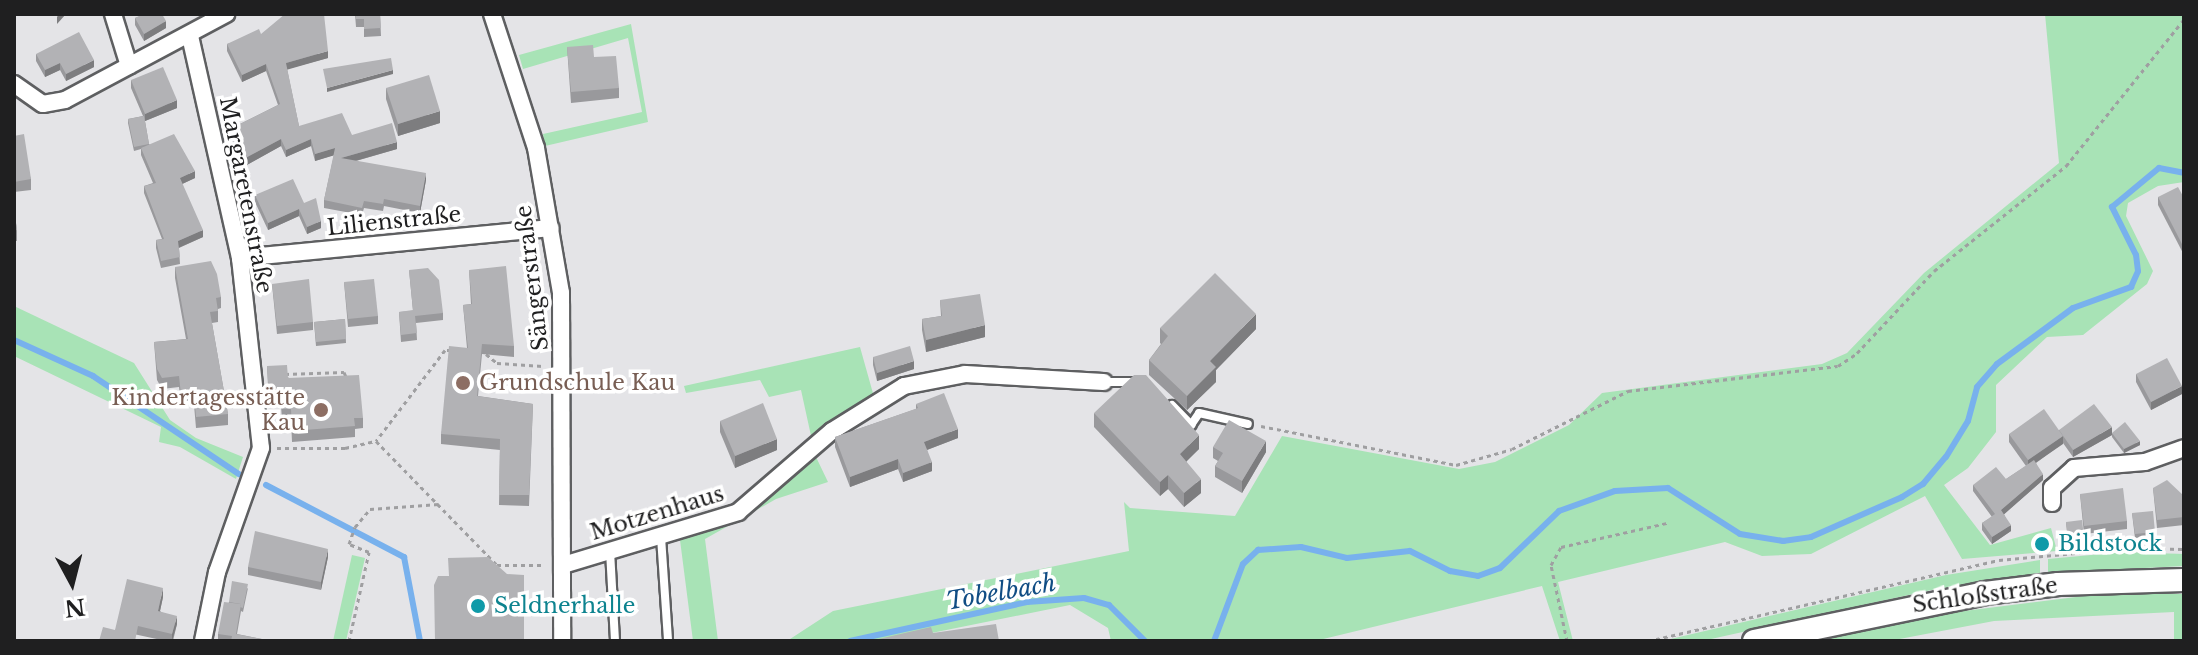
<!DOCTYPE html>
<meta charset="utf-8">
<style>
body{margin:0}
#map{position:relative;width:2198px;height:655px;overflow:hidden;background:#e4e4e7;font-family:"Libre Baskerville",serif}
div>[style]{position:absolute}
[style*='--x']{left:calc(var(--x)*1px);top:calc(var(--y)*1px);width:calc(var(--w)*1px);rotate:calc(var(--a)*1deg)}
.green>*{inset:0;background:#a8e3b6}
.stream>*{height:6px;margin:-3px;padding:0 3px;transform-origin:3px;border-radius:3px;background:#78b1ed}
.path>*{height:3px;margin-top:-1.5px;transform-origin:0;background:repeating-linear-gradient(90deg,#9f9fa1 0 4px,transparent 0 8px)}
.roads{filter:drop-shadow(2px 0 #5e5f61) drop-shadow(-2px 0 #5e5f61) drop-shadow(0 2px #5e5f61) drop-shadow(0 -2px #5e5f61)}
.service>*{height:8px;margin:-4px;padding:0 4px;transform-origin:4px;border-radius:4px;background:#fff}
.minor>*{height:16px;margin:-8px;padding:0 8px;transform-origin:8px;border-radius:8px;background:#fff}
.secondary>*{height:22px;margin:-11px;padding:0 11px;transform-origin:11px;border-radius:11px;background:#fff}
.wall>*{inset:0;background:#99999c}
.shaded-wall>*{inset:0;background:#7d7d7f}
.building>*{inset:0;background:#b2b2b5}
.dots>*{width:22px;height:22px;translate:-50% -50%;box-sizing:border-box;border:4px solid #fff;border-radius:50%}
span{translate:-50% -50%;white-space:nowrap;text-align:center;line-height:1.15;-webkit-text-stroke:7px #fff;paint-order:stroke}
.street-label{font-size:22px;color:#1f1f20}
.education-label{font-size:22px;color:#785e54}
.left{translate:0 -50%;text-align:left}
.right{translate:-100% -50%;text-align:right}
.culture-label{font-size:22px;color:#0d838f}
.water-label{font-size:24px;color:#114d84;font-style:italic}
.frame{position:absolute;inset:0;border:16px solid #1f1f20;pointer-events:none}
.north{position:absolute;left:32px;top:543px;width:80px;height:80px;-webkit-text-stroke:6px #fff;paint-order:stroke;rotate:173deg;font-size:22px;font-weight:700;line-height:32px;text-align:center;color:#1f1f20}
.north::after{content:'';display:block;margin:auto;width:28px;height:36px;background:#1f1f20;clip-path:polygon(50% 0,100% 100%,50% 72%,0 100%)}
</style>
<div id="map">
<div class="green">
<div style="clip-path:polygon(2045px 14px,2184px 14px,2184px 182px,2158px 186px,2128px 203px,2126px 216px,2153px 271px,2147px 284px,2083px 335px,2047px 337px,1996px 385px,1996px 432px,1968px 468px,1944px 485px,1990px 545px,2051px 528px,2057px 551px,1962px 559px,1925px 496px,1811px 554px,1762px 556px,1725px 542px,1558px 582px,1573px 641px,1560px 641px,1542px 586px,1315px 641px,1111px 641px,1108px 628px,1070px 605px,892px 641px,787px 641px,833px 611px,1129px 551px,1124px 502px,1130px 508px,1235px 516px,1282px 436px,1459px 469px,1495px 462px,1569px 425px,1602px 393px,1822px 364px,1847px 353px,1924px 273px,2059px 163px)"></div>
<div style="clip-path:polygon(631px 24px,648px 122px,545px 146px,543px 134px,642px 112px,628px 38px,523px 69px,519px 55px)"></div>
<div style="clip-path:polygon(14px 306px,134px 363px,170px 420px,196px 438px,243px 457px,236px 479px,180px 447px,159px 442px,161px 427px,14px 356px)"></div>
<div style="clip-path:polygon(860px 347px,876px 404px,813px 445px,801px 390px,769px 397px,760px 380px,686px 393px,684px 386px)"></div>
<div style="clip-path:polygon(816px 457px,828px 482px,776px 499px,705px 539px,718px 641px,693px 641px,680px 540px,718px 525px,780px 487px)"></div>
<div style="clip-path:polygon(2123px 552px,2184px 554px,2184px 566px,2048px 573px,2048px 559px)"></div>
<div style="clip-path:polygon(352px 555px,365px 558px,346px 641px,333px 641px)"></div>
<div style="clip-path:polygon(2040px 560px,2040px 575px,1936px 589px,1702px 641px,1662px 641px,1946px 575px)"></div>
<div style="clip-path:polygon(2108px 593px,2184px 594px,2184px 641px,2174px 641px,2174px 612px,1994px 621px,1889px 641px,1802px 641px,1900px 619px)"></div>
</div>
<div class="stream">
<div style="--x:14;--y:340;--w:87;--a:24.5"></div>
<div style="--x:93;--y:376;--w:176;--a:33.9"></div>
<div style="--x:266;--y:485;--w:156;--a:27.6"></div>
<div style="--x:404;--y:557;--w:86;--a:79.2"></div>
<div style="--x:850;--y:641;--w:181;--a:-12.4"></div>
<div style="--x:1027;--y:602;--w:57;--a:-4"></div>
<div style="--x:1084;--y:598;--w:26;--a:16"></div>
<div style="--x:1109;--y:605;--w:51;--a:45"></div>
<div style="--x:1214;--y:641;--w:82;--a:-69.4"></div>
<div style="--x:1243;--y:564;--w:21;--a:-43"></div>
<div style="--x:1258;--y:550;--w:43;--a:-4"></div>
<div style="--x:1301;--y:547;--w:47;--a:13.4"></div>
<div style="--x:1347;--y:558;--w:63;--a:-6.3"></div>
<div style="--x:1410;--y:551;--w:45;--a:26.6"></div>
<div style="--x:1450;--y:571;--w:28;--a:10"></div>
<div style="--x:1478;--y:576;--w:23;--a:-20"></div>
<div style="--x:1500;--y:568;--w:82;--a:-44"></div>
<div style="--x:1559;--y:511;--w:59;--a:-19.7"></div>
<div style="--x:1615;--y:491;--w:53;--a:-3.2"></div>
<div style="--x:1668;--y:488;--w:85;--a:32.6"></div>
<div style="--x:1740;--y:534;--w:44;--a:9.2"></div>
<div style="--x:1783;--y:541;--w:28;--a:-8"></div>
<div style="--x:1811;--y:537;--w:99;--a:-23.7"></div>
<div style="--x:1902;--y:497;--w:25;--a:-32"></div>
<div style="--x:1923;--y:484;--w:35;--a:-50"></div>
<div style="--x:1946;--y:457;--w:42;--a:-58.6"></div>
<div style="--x:1968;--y:421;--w:35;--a:-75"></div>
<div style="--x:1977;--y:387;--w:30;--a:-49"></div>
<div style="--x:1997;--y:364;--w:94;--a:-36.4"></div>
<div style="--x:2073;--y:308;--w:62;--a:-19.9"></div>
<div style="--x:2131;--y:287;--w:17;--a:-66"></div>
<div style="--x:2138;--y:271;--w:16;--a:-97"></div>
<div style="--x:2136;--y:255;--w:54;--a:-116.6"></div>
<div style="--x:2112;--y:207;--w:61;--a:-39.7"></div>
<div style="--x:2159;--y:168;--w:25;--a:11"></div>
</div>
<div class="path">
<div style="--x:451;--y:350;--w:6;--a:180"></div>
<div style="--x:445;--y:350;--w:114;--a:127.2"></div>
<div style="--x:376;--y:441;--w:173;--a:45.7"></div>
<div style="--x:497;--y:565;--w:46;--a:0"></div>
<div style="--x:486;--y:354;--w:14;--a:39"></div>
<div style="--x:497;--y:363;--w:46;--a:3.7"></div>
<div style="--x:285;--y:374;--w:59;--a:-1.9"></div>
<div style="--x:344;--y:372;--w:8;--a:67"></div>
<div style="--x:1261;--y:426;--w:199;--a:11.3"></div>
<div style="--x:1456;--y:465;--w:58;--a:-15.9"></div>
<div style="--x:1512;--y:449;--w:130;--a:-26.6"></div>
<div style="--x:1628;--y:391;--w:211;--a:-6.8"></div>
<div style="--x:1838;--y:366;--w:23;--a:-34"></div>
<div style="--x:1857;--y:353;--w:112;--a:-46.8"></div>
<div style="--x:1934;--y:271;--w:169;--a:-38.5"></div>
<div style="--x:2066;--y:166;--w:189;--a:-51.2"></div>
<div style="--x:277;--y:448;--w:68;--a:0"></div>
<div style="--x:345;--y:448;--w:32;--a:-13"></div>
<div style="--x:349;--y:641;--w:91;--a:-77.3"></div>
<div style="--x:369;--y:552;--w:22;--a:-158"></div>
<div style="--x:349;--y:544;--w:18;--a:-71"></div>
<div style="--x:355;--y:527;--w:23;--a:-50"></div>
<div style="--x:370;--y:509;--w:69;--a:-4.1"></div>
<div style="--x:1567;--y:641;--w:78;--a:-101.9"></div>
<div style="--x:1551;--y:565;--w:21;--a:-61"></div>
<div style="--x:1561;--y:547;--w:109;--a:-12.8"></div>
<div style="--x:1648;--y:641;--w:360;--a:-13"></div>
<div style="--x:1999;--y:560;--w:132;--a:-5.2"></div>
<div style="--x:2130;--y:548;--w:54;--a:1.1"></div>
</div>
<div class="roads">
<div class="service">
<div style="--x:1104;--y:382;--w:32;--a:0"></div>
<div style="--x:1172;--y:405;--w:28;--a:46"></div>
<div style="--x:1191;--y:425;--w:14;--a:-56"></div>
<div style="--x:1199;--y:413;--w:50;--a:12.7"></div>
<div style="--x:661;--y:537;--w:104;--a:86.1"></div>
<div style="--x:610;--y:551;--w:90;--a:86.8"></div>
</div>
<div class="minor">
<div style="--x:113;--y:14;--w:54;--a:72.9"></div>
<div style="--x:492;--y:14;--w:141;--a:71.8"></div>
<div style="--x:536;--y:148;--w:147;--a:80.2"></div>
<div style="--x:561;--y:293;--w:348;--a:89.8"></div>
<div style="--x:190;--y:36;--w:228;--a:77.3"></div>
<div style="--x:240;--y:258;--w:191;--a:83.7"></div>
<div style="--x:261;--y:448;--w:132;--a:109.5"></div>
<div style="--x:217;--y:572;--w:70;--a:101.5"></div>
<div style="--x:14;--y:84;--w:35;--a:35"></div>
<div style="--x:43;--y:104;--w:22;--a:-10"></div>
<div style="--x:65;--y:100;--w:183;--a:-28.1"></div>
<div style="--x:240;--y:258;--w:312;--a:-5.5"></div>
<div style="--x:2052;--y:503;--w:15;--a:-90"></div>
<div style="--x:2052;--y:488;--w:30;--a:-42"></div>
<div style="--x:2074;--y:468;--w:71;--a:-4.8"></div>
<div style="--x:2145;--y:462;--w:41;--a:-19.7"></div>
<div style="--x:563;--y:565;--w:183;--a:-16.8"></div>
<div style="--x:738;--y:512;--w:124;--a:-40.8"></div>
<div style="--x:832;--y:431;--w:85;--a:-32"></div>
<div style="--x:904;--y:386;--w:62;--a:-11.1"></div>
<div style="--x:965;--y:374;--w:139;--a:3.3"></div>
</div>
<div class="secondary">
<div style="--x:1754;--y:641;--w:236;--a:-11.7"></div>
<div style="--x:1985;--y:593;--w:74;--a:-7"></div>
<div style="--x:2058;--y:584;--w:126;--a:-1.8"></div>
</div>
</div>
<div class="wall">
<div style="clip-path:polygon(140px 14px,162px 14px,166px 28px,144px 41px,135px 25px,135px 18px,141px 16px)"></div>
<div style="clip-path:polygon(355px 14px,380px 14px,381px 36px,364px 37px,364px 27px,356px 27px)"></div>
<div style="clip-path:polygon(261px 34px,328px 58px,287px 69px,299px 126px,352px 135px,397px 149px,356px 161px,426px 180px,420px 213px,384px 206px,383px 211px,364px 208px,362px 215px,324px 208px,324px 200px,334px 155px,315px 161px,311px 146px,286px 157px,281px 146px,236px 171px,224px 139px,224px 132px,278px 105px,266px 71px,242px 82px,227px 51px,227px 44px)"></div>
<div style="clip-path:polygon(567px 47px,594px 57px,619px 88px,619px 98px,571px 103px)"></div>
<div style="clip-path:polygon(36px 54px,94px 67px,66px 81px,60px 70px,45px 77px,36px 61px)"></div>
<div style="clip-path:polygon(131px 80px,177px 108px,145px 121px,149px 144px,195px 178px,182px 184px,203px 237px,179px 248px,180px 264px,161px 268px,156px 248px,156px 240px,162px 239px,144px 193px,144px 186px,153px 183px,141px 155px,141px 149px,134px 151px,128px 123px,128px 119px,143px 116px,131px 88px)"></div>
<div style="clip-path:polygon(386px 88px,440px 123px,398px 136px,386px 99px)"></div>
<div style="clip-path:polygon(14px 136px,31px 179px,31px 190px,14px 192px)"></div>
<div style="clip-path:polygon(255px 195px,304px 203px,321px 228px,307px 234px,299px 216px,268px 230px,255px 202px)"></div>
<div style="clip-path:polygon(2158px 197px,2184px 198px,2184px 255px,2158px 205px)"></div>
<div style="clip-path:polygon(14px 209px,17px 230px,17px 241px,14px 241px)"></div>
<div style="clip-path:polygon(175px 267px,221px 297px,221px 308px,218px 309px,218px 322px,212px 323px,228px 414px,228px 425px,196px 428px,194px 405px,181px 406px,179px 387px,162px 389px,157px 380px,154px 342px,186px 339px,175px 278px)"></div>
<div style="clip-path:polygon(409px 270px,443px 313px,443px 320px,416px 323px,417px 340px,401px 342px,399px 312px,413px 311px)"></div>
<div style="clip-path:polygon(469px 270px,514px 346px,514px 357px,482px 354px,478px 396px,533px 404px,529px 506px,499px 505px,500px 450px,441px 444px,441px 434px,467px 348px,463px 305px,471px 304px)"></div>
<div style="clip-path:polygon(344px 282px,378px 316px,378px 324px,348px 327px)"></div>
<div style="clip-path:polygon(272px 284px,313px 322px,313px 330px,277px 334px)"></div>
<div style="clip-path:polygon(940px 300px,985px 337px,926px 352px,922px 330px,922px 319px,941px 316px)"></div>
<div style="clip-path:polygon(345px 319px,346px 343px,316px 346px,314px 322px)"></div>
<div style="clip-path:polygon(1160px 328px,1256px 329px,1216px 370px,1216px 382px,1187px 410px,1149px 375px,1149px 360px,1161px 344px,1160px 343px)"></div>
<div style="clip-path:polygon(873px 357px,914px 369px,877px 381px,873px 365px)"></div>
<div style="clip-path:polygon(267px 366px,363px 418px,363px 428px,355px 429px,355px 437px,292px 442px,291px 419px,282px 420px,281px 405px,269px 405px)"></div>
<div style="clip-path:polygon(2136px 374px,2182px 394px,2151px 410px,2136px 382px)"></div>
<div style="clip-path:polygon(916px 404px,958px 438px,927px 450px,932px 471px,903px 482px,898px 469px,850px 487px,835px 447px,835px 437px,916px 409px)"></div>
<div style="clip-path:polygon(1094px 413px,1199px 449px,1186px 461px,1201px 493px,1184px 507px,1168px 489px,1160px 496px,1094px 427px)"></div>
<div style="clip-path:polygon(720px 421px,777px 450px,735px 468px,720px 432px)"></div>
<div style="clip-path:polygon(2059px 430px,2112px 435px,2073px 457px,2063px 443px,2036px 463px,2043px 480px,2004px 514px,2011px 531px,1992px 544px,1982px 530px,1982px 523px,1992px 517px,1973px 491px,1973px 485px,2006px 479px,2026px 466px,2009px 442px,2009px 434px)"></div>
<div style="clip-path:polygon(2112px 433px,2140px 445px,2124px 453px,2112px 437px)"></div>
<div style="clip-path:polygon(1213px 447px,1266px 452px,1242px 493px,1215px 477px,1215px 466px,1218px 461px,1213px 458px)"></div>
<div style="clip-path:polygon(2153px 488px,2184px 496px,2184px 525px,2157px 528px)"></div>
<div style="clip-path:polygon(2080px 494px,2127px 521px,2127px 529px,2084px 534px)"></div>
<div style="clip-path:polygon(2132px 513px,2155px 532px,2155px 536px,2135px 538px)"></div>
<div style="clip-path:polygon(2066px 522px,2084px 537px,2084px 541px,2068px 542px)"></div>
<div style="clip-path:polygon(328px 557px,321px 590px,248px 575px,248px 567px)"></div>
<div style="clip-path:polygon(248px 588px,243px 612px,241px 611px,237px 634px,272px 641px,218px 641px,218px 634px,229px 602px)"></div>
<div style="clip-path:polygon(163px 597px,160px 611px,177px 624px,173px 641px,166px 641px,115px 630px)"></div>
</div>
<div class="shaded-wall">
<div style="clip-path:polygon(59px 14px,66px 14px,57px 24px,57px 17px)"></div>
<div style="clip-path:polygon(166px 21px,166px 28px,144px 41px,144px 34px)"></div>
<div style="clip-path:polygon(328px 51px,328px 58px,286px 70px,286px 63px)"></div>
<div style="clip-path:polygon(94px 60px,94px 67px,66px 81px,66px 74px)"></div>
<div style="clip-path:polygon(60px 63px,60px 70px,45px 77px,45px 70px)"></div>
<div style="clip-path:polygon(266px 64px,266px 71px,242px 82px,242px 75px)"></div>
<div style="clip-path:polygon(393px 70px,393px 74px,327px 92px,327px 88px)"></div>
<div style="clip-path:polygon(177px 100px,177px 108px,145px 121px,145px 114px)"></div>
<div style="clip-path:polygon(440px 111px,440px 123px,398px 136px,398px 124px)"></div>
<div style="clip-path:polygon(281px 139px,281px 146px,236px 171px,236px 163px)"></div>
<div style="clip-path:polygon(311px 139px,311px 146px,286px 157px,286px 150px)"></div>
<div style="clip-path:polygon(397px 142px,397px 149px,341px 165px,341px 158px)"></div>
<div style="clip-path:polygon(335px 148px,335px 155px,315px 161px,315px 154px)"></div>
<div style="clip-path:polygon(195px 171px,195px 178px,180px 185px,180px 178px)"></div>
<div style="clip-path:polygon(426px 173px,426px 180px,420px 213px,420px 206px)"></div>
<div style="clip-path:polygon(299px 209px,299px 216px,268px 230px,268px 223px)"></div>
<div style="clip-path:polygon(321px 221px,321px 228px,307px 234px,307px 227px)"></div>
<div style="clip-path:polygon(203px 230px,203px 237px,178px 248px,178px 241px)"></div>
<div style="clip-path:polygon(1256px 314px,1256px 329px,1216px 370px,1216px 382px,1187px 410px,1187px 396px,1210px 361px)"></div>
<div style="clip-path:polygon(985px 325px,985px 337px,926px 352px,926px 340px)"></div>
<div style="clip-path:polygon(914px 361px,914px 369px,877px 381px,877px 373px)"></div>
<div style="clip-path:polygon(2182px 386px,2182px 394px,2151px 410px,2151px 402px)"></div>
<div style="clip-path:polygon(2112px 427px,2112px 435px,2073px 457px,2073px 450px)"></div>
<div style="clip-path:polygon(958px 429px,958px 438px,924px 451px,924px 442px)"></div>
<div style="clip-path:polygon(1199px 435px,1199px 449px,1180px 468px,1180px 454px)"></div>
<div style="clip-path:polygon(2063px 436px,2063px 444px,2028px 468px,2028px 460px)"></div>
<div style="clip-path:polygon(777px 439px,777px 450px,735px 468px,735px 456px)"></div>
<div style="clip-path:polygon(1266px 441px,1266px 452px,1242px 493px,1242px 481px)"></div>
<div style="clip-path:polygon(2140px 441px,2140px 445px,2124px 453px,2124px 449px)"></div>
<div style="clip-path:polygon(898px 459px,898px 469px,850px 487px,850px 477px)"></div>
<div style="clip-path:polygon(932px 462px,932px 471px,903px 482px,903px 473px)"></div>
<div style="clip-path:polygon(2043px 474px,2043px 480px,2001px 517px,2001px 510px)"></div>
<div style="clip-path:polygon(1168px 475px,1168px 489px,1160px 496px,1160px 482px)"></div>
<div style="clip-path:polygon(1201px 479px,1201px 493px,1184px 507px,1184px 493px)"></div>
<div style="clip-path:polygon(2011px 525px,2011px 531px,1992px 544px,1992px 537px)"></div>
<div style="clip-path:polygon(328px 549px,328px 557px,321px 590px,321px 582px)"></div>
<div style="clip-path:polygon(163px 588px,163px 597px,158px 620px,158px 611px)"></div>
<div style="clip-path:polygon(177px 616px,177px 624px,172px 641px,172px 634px)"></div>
</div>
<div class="building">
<div style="clip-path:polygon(143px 14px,162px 14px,166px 21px,144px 34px,135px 18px)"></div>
<div style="clip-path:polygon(285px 14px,324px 14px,328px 51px,286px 63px,299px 126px,342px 113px,352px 135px,392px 123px,397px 142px,341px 158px,426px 173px,420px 206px,384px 199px,383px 204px,364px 201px,362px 208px,324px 200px,335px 148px,315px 154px,311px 139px,286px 150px,281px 139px,236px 163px,224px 132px,280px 104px,266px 64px,242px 75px,227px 44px,259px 29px,261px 34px)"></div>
<div style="clip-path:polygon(356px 14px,380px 14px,381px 28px,364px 29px,364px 19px,356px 19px)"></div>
<div style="clip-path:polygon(79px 32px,94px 60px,66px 74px,60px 63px,45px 70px,36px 54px)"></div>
<div style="clip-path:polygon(593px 45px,594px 57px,616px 56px,619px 88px,571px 92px,567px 47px)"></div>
<div style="clip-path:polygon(391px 58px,393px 70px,327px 88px,323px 69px)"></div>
<div style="clip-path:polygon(163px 67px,177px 100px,145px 114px,131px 80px)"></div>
<div style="clip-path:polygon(429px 75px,440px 111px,398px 124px,386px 88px)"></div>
<div style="clip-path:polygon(144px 116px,149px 144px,134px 147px,128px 119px)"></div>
<div style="clip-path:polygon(24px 134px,31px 179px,14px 182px,14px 136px)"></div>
<div style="clip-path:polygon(174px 134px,195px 171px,180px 178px,203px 230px,178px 241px,180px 257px,161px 261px,156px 240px,164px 239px,144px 186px,156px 183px,141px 148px)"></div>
<div style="clip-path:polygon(293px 179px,304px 203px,316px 198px,321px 221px,307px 227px,299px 209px,268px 223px,255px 195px)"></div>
<div style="clip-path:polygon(2178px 187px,2184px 198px,2184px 248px,2158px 197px)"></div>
<div style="clip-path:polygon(14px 209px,17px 230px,14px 231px)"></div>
<div style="clip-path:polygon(211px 261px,217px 274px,221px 297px,216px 298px,218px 311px,210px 312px,228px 414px,196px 417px,194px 394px,181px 395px,179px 376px,162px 378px,157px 369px,154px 342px,188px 339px,175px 267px)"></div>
<div style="clip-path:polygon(506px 266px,514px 346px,482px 344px,477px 396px,533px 404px,529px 495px,499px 495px,500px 439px,441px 434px,449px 346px,468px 348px,463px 305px,472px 304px,469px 270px)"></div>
<div style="clip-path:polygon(428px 268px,439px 280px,443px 313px,415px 316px,417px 333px,401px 335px,399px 312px,413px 310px,409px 270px)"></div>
<div style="clip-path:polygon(1215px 273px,1256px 314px,1210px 361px,1216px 367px,1187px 396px,1149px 360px,1168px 336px,1160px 328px)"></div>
<div style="clip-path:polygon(309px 279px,313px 322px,277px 326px,272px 284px)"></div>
<div style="clip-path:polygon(374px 279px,378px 316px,348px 319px,344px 282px)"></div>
<div style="clip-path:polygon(980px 294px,985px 325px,926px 340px,922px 319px,942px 316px,940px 300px)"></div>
<div style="clip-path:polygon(345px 319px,346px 339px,316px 342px,314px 322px)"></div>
<div style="clip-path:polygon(910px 346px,914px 361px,877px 373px,873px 357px)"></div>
<div style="clip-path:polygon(2167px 358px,2182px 386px,2151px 402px,2136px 374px)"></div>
<div style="clip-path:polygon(287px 365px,288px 378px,359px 375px,363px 418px,354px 418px,355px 426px,292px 431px,291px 409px,282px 409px,281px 394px,269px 395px,267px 366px)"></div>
<div style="clip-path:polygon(1134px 375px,1146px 375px,1199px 435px,1180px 454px,1201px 479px,1184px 493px,1168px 475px,1160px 482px,1094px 413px)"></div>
<div style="clip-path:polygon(944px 393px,958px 429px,924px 442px,932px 462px,903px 473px,898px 459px,850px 477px,835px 437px,918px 408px,916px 404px)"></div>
<div style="clip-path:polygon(763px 403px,777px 439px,735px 456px,720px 421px)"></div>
<div style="clip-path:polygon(2094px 404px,2112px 427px,2073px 450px,2059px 430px)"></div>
<div style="clip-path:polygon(2044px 409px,2063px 436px,2028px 460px,2009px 434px)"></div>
<div style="clip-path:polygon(1229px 420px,1266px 441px,1242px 481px,1215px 466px,1223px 453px,1213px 447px)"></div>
<div style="clip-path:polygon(2125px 422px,2140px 441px,2124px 449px,2112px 433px)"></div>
<div style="clip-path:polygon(2034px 460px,2043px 474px,2001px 510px,2011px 525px,1992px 537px,1982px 523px,1995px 514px,1973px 485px,1996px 467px,2006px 479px)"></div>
<div style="clip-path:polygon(2167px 480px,2184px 496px,2184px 517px,2157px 520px,2153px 488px)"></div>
<div style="clip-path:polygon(2123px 488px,2127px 521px,2084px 526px,2080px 494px)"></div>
<div style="clip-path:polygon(2153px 511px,2155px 532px,2135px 534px,2132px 513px)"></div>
<div style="clip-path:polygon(2082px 520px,2084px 537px,2068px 538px,2066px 522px)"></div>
<div style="clip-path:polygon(255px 531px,328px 549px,321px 582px,248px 567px)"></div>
<div style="clip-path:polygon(488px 557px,507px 574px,524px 575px,524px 641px,435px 641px,434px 585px,438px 576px,449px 576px,448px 558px)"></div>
<div style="clip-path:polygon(127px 579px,163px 588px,158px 611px,177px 616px,172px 634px,138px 626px,135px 641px,99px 641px,103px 627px,115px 630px)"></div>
<div style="clip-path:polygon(232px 581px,248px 584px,243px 608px,240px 607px,241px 604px,229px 602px)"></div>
<div style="clip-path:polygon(224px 602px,241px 604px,236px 634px,272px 641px,231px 641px,232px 636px,218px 634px)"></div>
<div style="clip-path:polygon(996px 624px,999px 641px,870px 641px,931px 627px,933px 633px)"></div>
</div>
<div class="dots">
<div style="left:463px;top:383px;background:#8d6e63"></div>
<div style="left:321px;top:410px;background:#8d6e63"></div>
<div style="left:2042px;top:544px;background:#0f9aa8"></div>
<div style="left:478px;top:606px;background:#0f9aa8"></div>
</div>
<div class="street-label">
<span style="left:246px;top:195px;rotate:79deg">Margaretenstraße</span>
<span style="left:394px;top:221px;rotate:-6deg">Lilienstraße</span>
<span style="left:532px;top:278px;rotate:-97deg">Sängerstraße</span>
<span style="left:657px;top:513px;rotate:-17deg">Motzenhaus</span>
<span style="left:1985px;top:595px;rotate:-8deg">Schloßstraße</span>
</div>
<div class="education-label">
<span class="left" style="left:479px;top:383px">Grundschule Kau</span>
<span class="right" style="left:305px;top:410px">Kindertagesstätte<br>Kau</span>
</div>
<div class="culture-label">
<span class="left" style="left:2058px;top:544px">Bildstock</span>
<span class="left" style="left:494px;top:606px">Seldnerhalle</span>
</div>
<div class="water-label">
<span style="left:1001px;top:592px;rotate:-10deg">Tobelbach</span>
</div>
<div class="frame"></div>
<div class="north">N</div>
</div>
